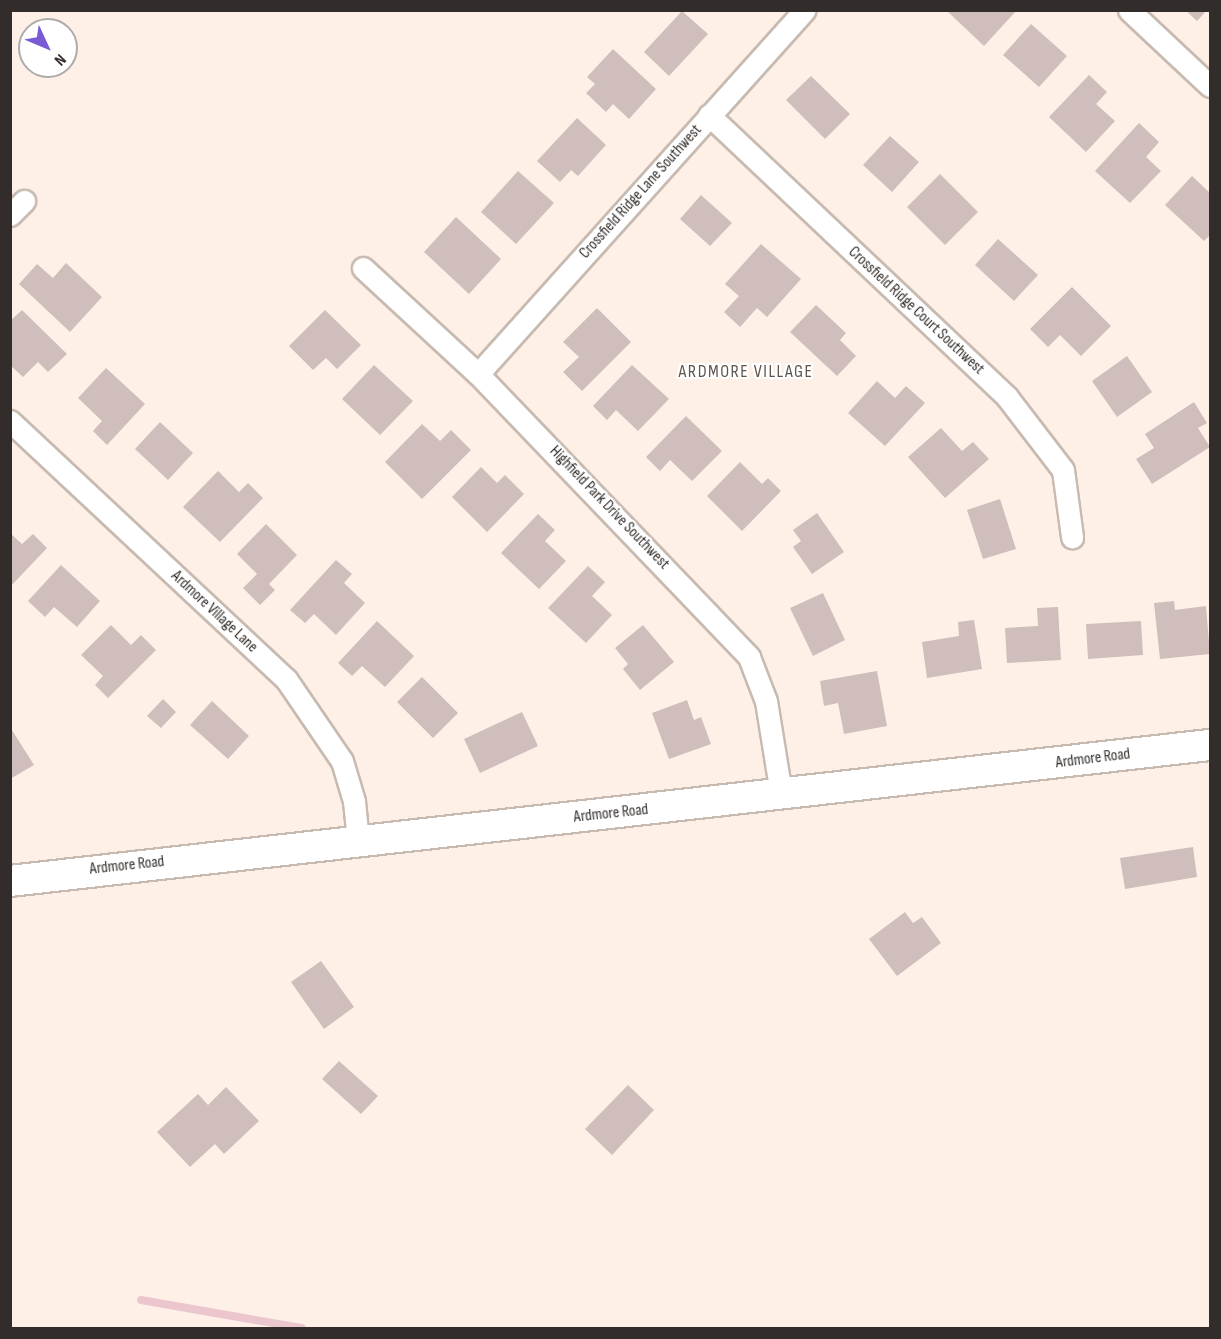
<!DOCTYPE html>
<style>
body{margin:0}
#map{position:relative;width:1221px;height:1339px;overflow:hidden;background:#fef0e7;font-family:"Sofia Sans Condensed",sans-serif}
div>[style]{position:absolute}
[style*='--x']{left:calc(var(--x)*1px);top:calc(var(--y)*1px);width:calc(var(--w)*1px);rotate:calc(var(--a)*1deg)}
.stream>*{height:8px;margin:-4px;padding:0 4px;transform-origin:4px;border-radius:4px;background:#ecc6ce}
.building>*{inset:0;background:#cfbebb}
.roads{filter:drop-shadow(2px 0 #c7bab1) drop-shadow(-2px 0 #c7bab1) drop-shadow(0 2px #c7bab1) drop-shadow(0 -2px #c7bab1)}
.street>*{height:21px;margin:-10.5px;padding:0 10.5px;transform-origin:10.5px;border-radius:10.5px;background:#fff}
.secondary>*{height:30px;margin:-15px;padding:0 15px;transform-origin:15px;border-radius:15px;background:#fff}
span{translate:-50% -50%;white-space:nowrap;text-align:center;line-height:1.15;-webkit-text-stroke:4.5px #fff;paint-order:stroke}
.street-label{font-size:16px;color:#322d2a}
.neighbourhood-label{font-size:18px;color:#5f534c;letter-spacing:1.5px}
.frame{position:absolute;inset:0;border:12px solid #322d2a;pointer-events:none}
.north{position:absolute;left:18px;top:18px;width:60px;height:60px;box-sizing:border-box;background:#fff;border:2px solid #adabaa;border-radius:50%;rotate:134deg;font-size:16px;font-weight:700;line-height:24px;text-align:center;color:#322d2a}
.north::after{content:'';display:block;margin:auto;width:21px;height:27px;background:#785bd5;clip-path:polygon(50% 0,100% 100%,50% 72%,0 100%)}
</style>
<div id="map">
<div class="stream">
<div style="--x:141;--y:1300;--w:163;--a:9.9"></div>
</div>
<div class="building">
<div style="clip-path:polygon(946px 10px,1017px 10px,984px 46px)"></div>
<div style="clip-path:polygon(1185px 10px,1207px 10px,1197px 21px)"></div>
<div style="clip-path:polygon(682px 11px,708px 34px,669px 76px,644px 52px)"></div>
<div style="clip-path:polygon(1031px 24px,1067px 56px,1039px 87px,1003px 55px)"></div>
<div style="clip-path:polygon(613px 49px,656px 89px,629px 119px,613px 104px,606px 112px,586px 93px,595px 84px,587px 77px)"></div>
<div style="clip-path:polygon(1089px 75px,1107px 92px,1096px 104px,1115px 121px,1086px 152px,1049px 117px)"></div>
<div style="clip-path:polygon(811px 76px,850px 114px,825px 139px,786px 100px)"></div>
<div style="clip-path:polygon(577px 118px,606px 145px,578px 176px,571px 170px,560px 182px,537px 161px)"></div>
<div style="clip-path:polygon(1139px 123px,1159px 142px,1146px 157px,1161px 171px,1130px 203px,1095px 171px)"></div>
<div style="clip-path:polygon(890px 136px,919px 162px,892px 192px,863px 165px)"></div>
<div style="clip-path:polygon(518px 171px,554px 203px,516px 244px,481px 212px)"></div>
<div style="clip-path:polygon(940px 174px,978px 212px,945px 245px,907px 207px)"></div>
<div style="clip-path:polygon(1192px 176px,1210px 193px,1210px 235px,1204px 241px,1165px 205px)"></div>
<div style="clip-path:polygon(701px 195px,732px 223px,710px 246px,680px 219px)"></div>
<div style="clip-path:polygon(456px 217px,501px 259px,469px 294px,424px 252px)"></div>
<div style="clip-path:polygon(998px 239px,1038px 275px,1014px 301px,975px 265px)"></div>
<div style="clip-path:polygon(761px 244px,801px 279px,767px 317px,757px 308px,740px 327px,724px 312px,739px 296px,725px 284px)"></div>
<div style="clip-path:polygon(66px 263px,102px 297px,70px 332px,19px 284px,37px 264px,53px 278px)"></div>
<div style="clip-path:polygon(1072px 287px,1111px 326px,1081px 356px,1060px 335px,1048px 347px,1030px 329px)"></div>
<div style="clip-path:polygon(816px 305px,846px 333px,840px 340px,856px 356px,837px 376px,790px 332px)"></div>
<div style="clip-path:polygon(597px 308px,631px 342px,582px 391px,563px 372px,579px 357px,563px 342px)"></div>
<div style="clip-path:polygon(22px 310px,67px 354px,48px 372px,38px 362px,23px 377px,10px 365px,10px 321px)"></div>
<div style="clip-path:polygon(325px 310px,361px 345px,337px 369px,326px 358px,313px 370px,289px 346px)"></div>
<div style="clip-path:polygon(1127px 356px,1152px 392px,1117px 417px,1092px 381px)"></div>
<div style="clip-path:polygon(374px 365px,413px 401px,380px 435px,342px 399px)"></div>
<div style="clip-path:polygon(632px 365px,669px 399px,638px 431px,616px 410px,607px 420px,593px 406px)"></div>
<div style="clip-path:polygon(106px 368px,145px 404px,107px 445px,93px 431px,102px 421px,78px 398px)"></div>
<div style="clip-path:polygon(877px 381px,895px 398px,906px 386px,925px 403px,885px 446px,848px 413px)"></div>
<div style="clip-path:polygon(1194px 402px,1207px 423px,1198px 428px,1210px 447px,1152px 484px,1136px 459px,1154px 448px,1145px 434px)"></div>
<div style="clip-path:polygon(686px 416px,722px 451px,692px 481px,670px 460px,660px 471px,646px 457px)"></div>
<div style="clip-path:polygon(160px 422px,193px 453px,168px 480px,135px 449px)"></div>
<div style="clip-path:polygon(422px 424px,440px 441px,451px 430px,471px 450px,422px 499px,385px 462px)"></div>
<div style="clip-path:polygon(941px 428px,962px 451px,973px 442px,989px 459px,945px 498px,908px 457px)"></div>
<div style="clip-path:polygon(740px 462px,762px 484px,768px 478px,781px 491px,742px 531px,707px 496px)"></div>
<div style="clip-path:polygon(481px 467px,497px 483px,505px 475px,524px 494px,487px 532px,452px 497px)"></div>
<div style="clip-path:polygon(218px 471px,239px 492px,248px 483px,263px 498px,220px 542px,183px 507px)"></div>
<div style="clip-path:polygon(1000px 499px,1016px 549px,983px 559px,967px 510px)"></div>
<div style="clip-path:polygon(817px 513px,844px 552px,812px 574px,793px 547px,801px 541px,793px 530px)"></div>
<div style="clip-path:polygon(538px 514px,555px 530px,545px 541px,566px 561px,539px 589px,501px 553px)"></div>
<div style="clip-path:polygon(266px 524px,297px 555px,269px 584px,275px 590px,260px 605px,243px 588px,257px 574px,237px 554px)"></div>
<div style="clip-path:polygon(10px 533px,22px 544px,33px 534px,47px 548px,10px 587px)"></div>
<div style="clip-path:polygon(336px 560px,352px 574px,344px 583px,365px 603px,336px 635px,314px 614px,305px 623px,290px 610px)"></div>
<div style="clip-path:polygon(61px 565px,100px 601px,77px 627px,54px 607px,45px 617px,28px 601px)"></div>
<div style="clip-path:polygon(588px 566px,605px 582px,592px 596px,612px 615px,586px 643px,548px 608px)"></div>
<div style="clip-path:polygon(823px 593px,845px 640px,813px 656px,790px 608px)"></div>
<div style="clip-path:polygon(1174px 601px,1175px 610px,1206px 606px,1210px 654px,1160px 659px,1154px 603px)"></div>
<div style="clip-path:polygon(1058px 607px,1061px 660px,1007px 663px,1005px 628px,1038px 626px,1037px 608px)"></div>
<div style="clip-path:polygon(974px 620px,982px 669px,927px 678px,922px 642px,959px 636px,958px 622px)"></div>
<div style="clip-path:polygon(377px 621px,414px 656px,385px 687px,362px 666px,352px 676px,338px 663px)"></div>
<div style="clip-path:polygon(1141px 621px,1143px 655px,1088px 659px,1086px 624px)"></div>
<div style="clip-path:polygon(111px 625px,131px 645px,141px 635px,156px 650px,108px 698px,95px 685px,103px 676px,81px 655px)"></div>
<div style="clip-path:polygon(643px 625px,674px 662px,640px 690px,623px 669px,628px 664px,615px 648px)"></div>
<div style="clip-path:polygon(877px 671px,887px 726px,844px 734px,838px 703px,824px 706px,820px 681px)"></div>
<div style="clip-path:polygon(422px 677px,458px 713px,433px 738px,397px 702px)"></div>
<div style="clip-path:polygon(163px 699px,176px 712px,161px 728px,147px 716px)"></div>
<div style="clip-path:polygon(687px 700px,694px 720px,701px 717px,711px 744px,669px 759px,652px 713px)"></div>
<div style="clip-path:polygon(212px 701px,249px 736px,228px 759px,190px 725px)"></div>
<div style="clip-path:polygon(522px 712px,538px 746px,480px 773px,464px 739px)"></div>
<div style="clip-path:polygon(10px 727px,34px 765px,10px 779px)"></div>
<div style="clip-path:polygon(1193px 847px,1197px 877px,1125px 889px,1120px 858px)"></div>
<div style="clip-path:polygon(905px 912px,913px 923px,922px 917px,941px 943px,897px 976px,869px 939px)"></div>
<div style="clip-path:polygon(321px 961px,354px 1007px,324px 1029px,291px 982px)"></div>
<div style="clip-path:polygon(339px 1061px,378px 1096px,361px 1114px,322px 1079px)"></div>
<div style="clip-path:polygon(628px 1085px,654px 1110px,612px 1155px,585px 1129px)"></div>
<div style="clip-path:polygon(226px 1087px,259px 1121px,224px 1154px,215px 1144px,190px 1167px,157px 1132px,198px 1094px,208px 1105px)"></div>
</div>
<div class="roads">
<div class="street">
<div style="--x:1129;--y:10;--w:111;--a:43.2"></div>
<div style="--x:709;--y:115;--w:410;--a:43.4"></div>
<div style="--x:1007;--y:397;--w:92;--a:52.5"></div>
<div style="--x:1063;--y:470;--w:68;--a:82.3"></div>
<div style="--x:10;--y:215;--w:20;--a:-45"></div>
<div style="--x:363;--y:268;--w:156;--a:42.7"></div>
<div style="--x:478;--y:374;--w:392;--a:46.2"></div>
<div style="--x:749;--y:657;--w:47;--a:68.9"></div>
<div style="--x:766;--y:701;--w:94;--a:80.8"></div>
<div style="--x:478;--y:374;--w:489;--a:-48.1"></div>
<div style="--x:10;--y:421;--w:378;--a:43.1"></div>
<div style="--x:286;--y:679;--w:99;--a:55.7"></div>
<div style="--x:342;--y:761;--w:42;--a:73.3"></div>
<div style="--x:354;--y:801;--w:40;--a:84.3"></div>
</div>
<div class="secondary">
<div style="--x:10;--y:881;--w:1208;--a:-6.47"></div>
</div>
</div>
<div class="street-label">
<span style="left:641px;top:192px;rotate:-48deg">Crossfield Ridge Lane Southwest</span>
<span style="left:916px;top:311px;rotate:43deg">Crossfield Ridge Court Southwest</span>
<span style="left:609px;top:508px;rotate:46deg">Highfield Park Drive Southwest</span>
<span style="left:214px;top:612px;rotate:43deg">Ardmore Village Lane</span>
<span style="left:1093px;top:759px;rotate:-7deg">Ardmore Road</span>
<span style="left:611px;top:814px;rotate:-6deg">Ardmore Road</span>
<span style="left:127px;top:866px;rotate:-6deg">Ardmore Road</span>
</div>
<div class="neighbourhood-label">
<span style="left:746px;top:372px">ARDMORE VILLAGE</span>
</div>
<div class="frame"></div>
<div class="north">N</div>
</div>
